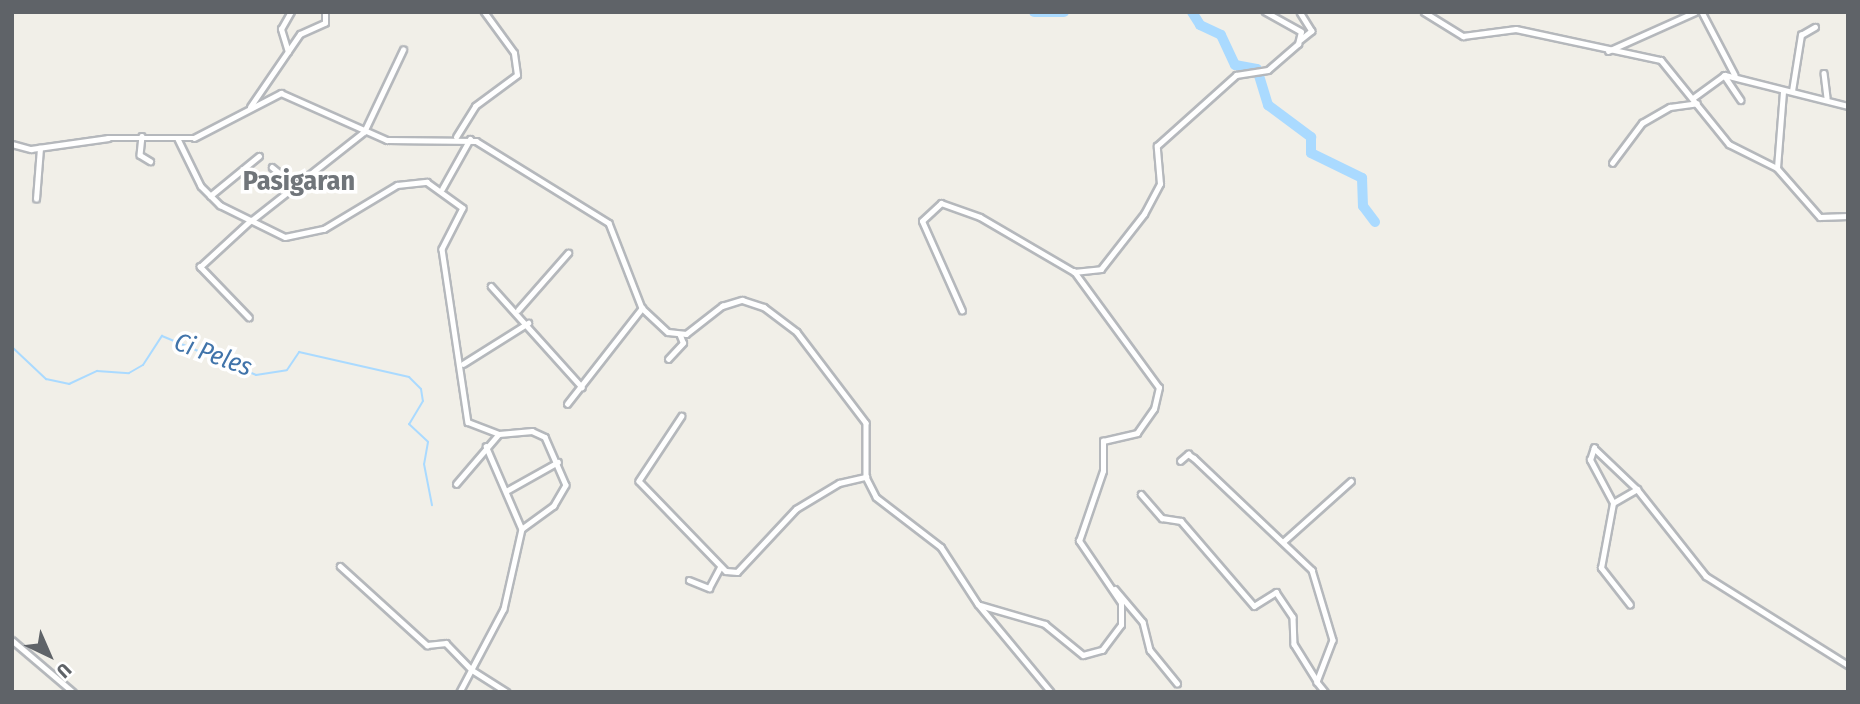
<!DOCTYPE html>
<style>
body{margin:0}
#map{position:relative;width:1860px;height:704px;overflow:hidden;background:#f1efe8;font-family:"Fira Sans Condensed",sans-serif}
div>[style]{position:absolute}
[style*='--x']{left:calc(var(--x)*1px);top:calc(var(--y)*1px);width:calc(var(--w)*1px);rotate:calc(var(--a)*1deg)}
.stream>*{height:2px;margin:-1px;padding:0 1px;transform-origin:1px;border-radius:1px;background:#aadaff}
.river>*{height:10px;margin:-5px;padding:0 5px;transform-origin:5px;border-radius:5px;background:#aadaff}
.roads{filter:drop-shadow(2px 0 #b5b8bc) drop-shadow(-2px 0 #b5b8bc) drop-shadow(0 2px #b5b8bc) drop-shadow(0 -2px #b5b8bc)}
.minor>*{height:4.5px;margin:-2.25px;padding:0 2.25px;transform-origin:2.25px;border-radius:2.25px;background:#fff}
span{translate:-50% -50%;white-space:nowrap;text-align:center;line-height:1.15;-webkit-text-stroke:7px #fff;paint-order:stroke}
.water-label{font-size:26px;color:#4174aa;font-style:italic}
.quarter-label{font-size:28px;color:#70757a;font-weight:700}
.frame{position:absolute;inset:0;border:14px solid #5f6368;pointer-events:none}
.north{position:absolute;left:14px;top:620px;width:70px;height:70px;-webkit-text-stroke:5px #fff;paint-order:stroke;rotate:136deg;font-size:19px;font-weight:700;line-height:28px;text-align:center;color:#5f6368}
.north::after{content:'';display:block;margin:auto;width:24px;height:32px;background:#5f6368;clip-path:polygon(50% 0,100% 100%,50% 72%,0 100%)}
</style>
<div id="map">
<div class="stream">
<div style="--x:12;--y:347;--w:47;--a:43.3"></div>
<div style="--x:46;--y:379;--w:24;--a:12"></div>
<div style="--x:69;--y:384;--w:31;--a:-25"></div>
<div style="--x:97;--y:371;--w:32;--a:4"></div>
<div style="--x:129;--y:373;--w:16;--a:-30"></div>
<div style="--x:143;--y:365;--w:35;--a:-57"></div>
<div style="--x:162;--y:336;--w:102;--a:22.5"></div>
<div style="--x:256;--y:375;--w:31;--a:-9"></div>
<div style="--x:287;--y:370;--w:22;--a:-56"></div>
<div style="--x:299;--y:352;--w:113;--a:12.8"></div>
<div style="--x:409;--y:377;--w:17;--a:45"></div>
<div style="--x:421;--y:389;--w:12;--a:81"></div>
<div style="--x:423;--y:401;--w:27;--a:121"></div>
<div style="--x:409;--y:424;--w:26;--a:43"></div>
<div style="--x:428;--y:442;--w:22;--a:100"></div>
<div style="--x:424;--y:464;--w:42;--a:79"></div>
</div>
<div class="river">
<div style="--x:1034;--y:12;--w:30;--a:0"></div>
<div style="--x:1192;--y:12;--w:15;--a:58"></div>
<div style="--x:1200;--y:25;--w:23;--a:25"></div>
<div style="--x:1221;--y:35;--w:33;--a:65"></div>
<div style="--x:1235;--y:65;--w:22;--a:10"></div>
<div style="--x:1257;--y:69;--w:38;--a:73"></div>
<div style="--x:1268;--y:105;--w:54;--a:36.7"></div>
<div style="--x:1311;--y:137;--w:16;--a:90"></div>
<div style="--x:1311;--y:153;--w:57;--a:26.1"></div>
<div style="--x:1362;--y:178;--w:28;--a:88"></div>
<div style="--x:1363;--y:206;--w:20;--a:53"></div>
</div>
<div class="roads">
<div class="minor">
<div style="--x:1300;--y:12;--w:22;--a:58"></div>
<div style="--x:1312;--y:31;--w:14;--a:141"></div>
<div style="--x:1424;--y:12;--w:46;--a:31.6"></div>
<div style="--x:1463;--y:36;--w:53;--a:-7.5"></div>
<div style="--x:1516;--y:29;--w:148;--a:12.1"></div>
<div style="--x:1661;--y:60;--w:108;--a:51"></div>
<div style="--x:1729;--y:144;--w:54;--a:26.6"></div>
<div style="--x:1777;--y:168;--w:65;--a:48.7"></div>
<div style="--x:1820;--y:217;--w:28;--a:-2"></div>
<div style="--x:1702;--y:12;--w:71;--a:62.4"></div>
<div style="--x:1608;--y:51;--w:95;--a:-24.1"></div>
<div style="--x:288;--y:52;--w:24;--a:-107"></div>
<div style="--x:281;--y:29;--w:20;--a:-60"></div>
<div style="--x:1824;--y:73;--w:25;--a:83"></div>
<div style="--x:1724;--y:75;--w:30;--a:56"></div>
<div style="--x:1792;--y:91;--w:57;--a:-80.9"></div>
<div style="--x:1801;--y:35;--w:16;--a:-30"></div>
<div style="--x:1693;--y:98;--w:39;--a:-36"></div>
<div style="--x:1725;--y:75;--w:127;--a:14.1"></div>
<div style="--x:250;--y:107;--w:88;--a:-55.6"></div>
<div style="--x:300;--y:34;--w:27;--a:-24"></div>
<div style="--x:325;--y:23;--w:11;--a:-90"></div>
<div style="--x:142;--y:136;--w:19;--a:96"></div>
<div style="--x:140;--y:155;--w:12;--a:31"></div>
<div style="--x:456;--y:137;--w:36;--a:-58"></div>
<div style="--x:475;--y:106;--w:52;--a:-36.4"></div>
<div style="--x:517;--y:75;--w:22;--a:-98"></div>
<div style="--x:514;--y:53;--w:51;--a:-126.2"></div>
<div style="--x:178;--y:139;--w:52;--a:63.9"></div>
<div style="--x:201;--y:186;--w:27;--a:45"></div>
<div style="--x:220;--y:205;--w:72;--a:26.2"></div>
<div style="--x:285;--y:237;--w:40;--a:-12"></div>
<div style="--x:324;--y:229;--w:85;--a:-31.1"></div>
<div style="--x:397;--y:185;--w:30;--a:-6"></div>
<div style="--x:427;--y:182;--w:44;--a:35.8"></div>
<div style="--x:463;--y:208;--w:46;--a:117.1"></div>
<div style="--x:442;--y:249;--w:175;--a:81.5"></div>
<div style="--x:468;--y:422;--w:33;--a:21"></div>
<div style="--x:499;--y:434;--w:33;--a:-5"></div>
<div style="--x:532;--y:431;--w:14;--a:25"></div>
<div style="--x:545;--y:437;--w:52;--a:66.4"></div>
<div style="--x:566;--y:485;--w:24;--a:120"></div>
<div style="--x:554;--y:506;--w:39;--a:144"></div>
<div style="--x:522;--y:529;--w:82;--a:102.7"></div>
<div style="--x:504;--y:609;--w:94;--a:117.9"></div>
<div style="--x:12;--y:144;--w:20;--a:15"></div>
<div style="--x:31;--y:149;--w:78;--a:-8.1"></div>
<div style="--x:108;--y:138;--w:86;--a:0"></div>
<div style="--x:194;--y:138;--w:98;--a:-27.3"></div>
<div style="--x:281;--y:93;--w:116;--a:23.9"></div>
<div style="--x:387;--y:140;--w:89;--a:0.6"></div>
<div style="--x:476;--y:141;--w:156;--a:31.7"></div>
<div style="--x:609;--y:223;--w:91;--a:68.8"></div>
<div style="--x:642;--y:308;--w:35;--a:43"></div>
<div style="--x:668;--y:332;--w:18;--a:6"></div>
<div style="--x:686;--y:334;--w:46;--a:-37.9"></div>
<div style="--x:722;--y:306;--w:21;--a:-17"></div>
<div style="--x:742;--y:300;--w:23;--a:18"></div>
<div style="--x:764;--y:307;--w:41;--a:37.1"></div>
<div style="--x:797;--y:332;--w:114;--a:52.8"></div>
<div style="--x:866;--y:423;--w:54;--a:90"></div>
<div style="--x:866;--y:477;--w:22;--a:63"></div>
<div style="--x:876;--y:497;--w:82;--a:37.6"></div>
<div style="--x:941;--y:547;--w:68;--a:57"></div>
<div style="--x:978;--y:604;--w:114;--a:50.3"></div>
<div style="--x:1612;--y:163;--w:50;--a:-53.1"></div>
<div style="--x:1642;--y:123;--w:32;--a:-30"></div>
<div style="--x:1670;--y:107;--w:27;--a:-8"></div>
<div style="--x:272;--y:167;--w:26;--a:39"></div>
<div style="--x:1777;--y:168;--w:76;--a:-85.5"></div>
<div style="--x:442;--y:189;--w:57;--a:-60.8"></div>
<div style="--x:210;--y:196;--w:63;--a:-39.2"></div>
<div style="--x:36;--y:199;--w:51;--a:-85.5"></div>
<div style="--x:252;--y:220;--w:142;--a:-38.2"></div>
<div style="--x:364;--y:132;--w:91;--a:-64.6"></div>
<div style="--x:491;--y:286;--w:136;--a:48"></div>
<div style="--x:518;--y:310;--w:76;--a:-48.7"></div>
<div style="--x:962;--y:311;--w:98;--a:-114"></div>
<div style="--x:922;--y:221;--w:26;--a:-43"></div>
<div style="--x:941;--y:203;--w:41;--a:19.7"></div>
<div style="--x:980;--y:217;--w:109;--a:30.3"></div>
<div style="--x:249;--y:318;--w:71;--a:-133.9"></div>
<div style="--x:200;--y:267;--w:69;--a:-42.7"></div>
<div style="--x:668;--y:359;--w:22;--a:-47"></div>
<div style="--x:683;--y:343;--w:8;--a:-113"></div>
<div style="--x:463;--y:364;--w:77;--a:-32.2"></div>
<div style="--x:567;--y:404;--w:122;--a:-52"></div>
<div style="--x:682;--y:416;--w:78;--a:123.5"></div>
<div style="--x:639;--y:481;--w:125;--a:46"></div>
<div style="--x:726;--y:571;--w:11;--a:5"></div>
<div style="--x:737;--y:572;--w:86;--a:-46.9"></div>
<div style="--x:796;--y:509;--w:50;--a:-31.2"></div>
<div style="--x:839;--y:483;--w:28;--a:-13"></div>
<div style="--x:486;--y:446;--w:90;--a:66.6"></div>
<div style="--x:1180;--y:461;--w:11;--a:-41"></div>
<div style="--x:1188;--y:454;--w:7;--a:34"></div>
<div style="--x:1194;--y:458;--w:163;--a:43.5"></div>
<div style="--x:1312;--y:570;--w:73;--a:73.3"></div>
<div style="--x:1333;--y:640;--w:45;--a:110.9"></div>
<div style="--x:1317;--y:682;--w:13;--a:51"></div>
<div style="--x:456;--y:484;--w:65;--a:-49.4"></div>
<div style="--x:508;--y:490;--w:57;--a:-29.2"></div>
<div style="--x:1141;--y:494;--w:32;--a:49"></div>
<div style="--x:1162;--y:518;--w:19;--a:9"></div>
<div style="--x:1181;--y:521;--w:112;--a:49.3"></div>
<div style="--x:1254;--y:606;--w:26;--a:-32"></div>
<div style="--x:1276;--y:592;--w:30;--a:56"></div>
<div style="--x:1293;--y:617;--w:27;--a:88"></div>
<div style="--x:1294;--y:644;--w:44;--a:58.1"></div>
<div style="--x:1613;--y:503;--w:28;--a:-30"></div>
<div style="--x:1283;--y:542;--w:91;--a:-41.9"></div>
<div style="--x:340;--y:566;--w:118;--a:42.2"></div>
<div style="--x:427;--y:645;--w:19;--a:-6"></div>
<div style="--x:446;--y:643;--w:37;--a:46"></div>
<div style="--x:472;--y:670;--w:41;--a:32.2"></div>
<div style="--x:689;--y:580;--w:22;--a:22"></div>
<div style="--x:709;--y:588;--w:24;--a:-62"></div>
<div style="--x:1115;--y:589;--w:43;--a:49.7"></div>
<div style="--x:1143;--y:622;--w:29;--a:76"></div>
<div style="--x:1150;--y:650;--w:43;--a:50.7"></div>
<div style="--x:980;--y:605;--w:68;--a:16.3"></div>
<div style="--x:1045;--y:624;--w:49;--a:39.2"></div>
<div style="--x:1083;--y:655;--w:20;--a:-15"></div>
<div style="--x:1102;--y:650;--w:31;--a:-53"></div>
<div style="--x:1121;--y:625;--w:22;--a:-90"></div>
<div style="--x:1121;--y:603;--w:75;--a:-124.1"></div>
<div style="--x:1079;--y:541;--w:74;--a:-71.1"></div>
<div style="--x:1103;--y:471;--w:30;--a:-90"></div>
<div style="--x:1103;--y:441;--w:35;--a:-13"></div>
<div style="--x:1137;--y:433;--w:29;--a:-55"></div>
<div style="--x:1154;--y:409;--w:22;--a:-77"></div>
<div style="--x:1159;--y:388;--w:144;--a:-126.2"></div>
<div style="--x:1074;--y:272;--w:27;--a:-6"></div>
<div style="--x:1101;--y:269;--w:70;--a:-52"></div>
<div style="--x:1144;--y:214;--w:34;--a:-62"></div>
<div style="--x:1160;--y:184;--w:38;--a:-95"></div>
<div style="--x:1157;--y:146;--w:106;--a:-41.9"></div>
<div style="--x:1236;--y:75;--w:32;--a:-9"></div>
<div style="--x:1268;--y:70;--w:40;--a:-41"></div>
<div style="--x:1298;--y:44;--w:12;--a:-76"></div>
<div style="--x:1301;--y:32;--w:41;--a:-150.9"></div>
<div style="--x:1630;--y:605;--w:47;--a:-128.1"></div>
<div style="--x:1601;--y:568;--w:66;--a:-79.5"></div>
<div style="--x:1613;--y:503;--w:49;--a:-118.1"></div>
<div style="--x:1590;--y:460;--w:13;--a:-72"></div>
<div style="--x:1594;--y:448;--w:59;--a:43.6"></div>
<div style="--x:1637;--y:489;--w:111;--a:51.6"></div>
<div style="--x:1706;--y:576;--w:168;--a:32.1"></div>
<div style="--x:12;--y:640;--w:80;--a:40.4"></div>
</div>
</div>
<div class="water-label">
<span style="left:213px;top:355px;rotate:20deg">Ci Peles</span>
</div>
<div class="quarter-label">
<span style="left:299px;top:181px">Pasigaran</span>
</div>
<div class="frame"></div>
<div class="north">U</div>
</div>
